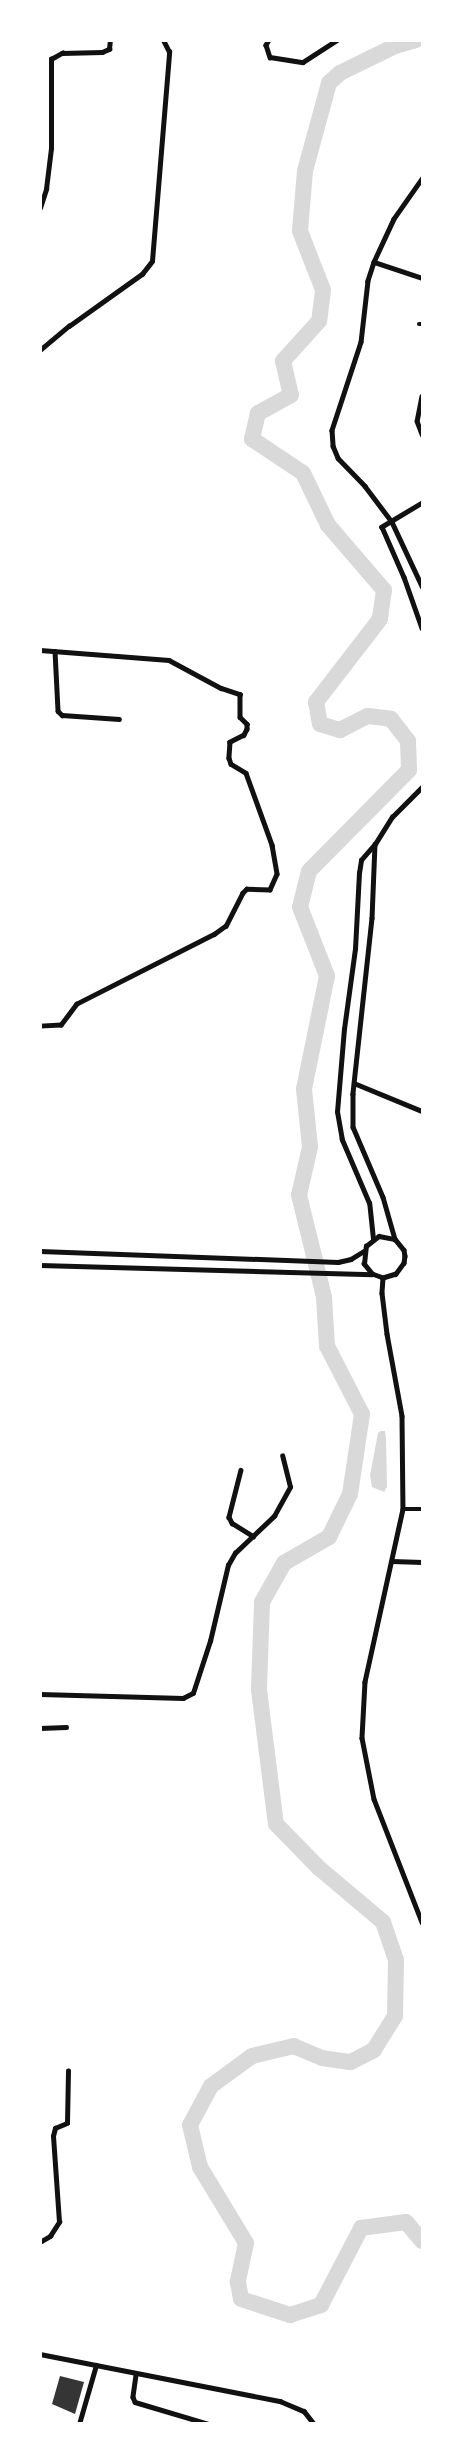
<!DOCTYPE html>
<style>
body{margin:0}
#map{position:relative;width:463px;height:2464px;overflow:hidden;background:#fff;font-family:"Times New Roman",serif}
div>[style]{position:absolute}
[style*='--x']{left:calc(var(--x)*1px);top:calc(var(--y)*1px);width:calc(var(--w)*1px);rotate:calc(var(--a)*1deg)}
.water>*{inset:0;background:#d9d9d9}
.river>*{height:16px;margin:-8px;padding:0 8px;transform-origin:8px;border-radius:8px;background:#d9d9d9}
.building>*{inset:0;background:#353535}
.minor>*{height:4.5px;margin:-2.25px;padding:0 2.25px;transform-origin:2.25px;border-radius:2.25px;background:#111}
span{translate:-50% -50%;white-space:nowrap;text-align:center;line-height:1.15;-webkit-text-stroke:6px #fff;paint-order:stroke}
.frame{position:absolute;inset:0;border:42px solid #fff;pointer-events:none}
</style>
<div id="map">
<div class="water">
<div style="clip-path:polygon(381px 1431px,385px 1431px,386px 1438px,387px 1487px,384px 1492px,372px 1487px,370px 1475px,378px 1433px)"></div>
</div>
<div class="river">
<div style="--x:416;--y:40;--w:22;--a:164"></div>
<div style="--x:395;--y:46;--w:61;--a:153.9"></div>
<div style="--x:340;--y:73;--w:15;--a:138"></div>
<div style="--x:329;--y:83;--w:91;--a:105.3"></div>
<div style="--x:305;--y:171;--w:60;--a:94.8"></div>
<div style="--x:300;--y:231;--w:63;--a:68.7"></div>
<div style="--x:323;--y:290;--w:31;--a:97"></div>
<div style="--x:319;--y:321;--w:54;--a:132"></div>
<div style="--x:283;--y:361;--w:35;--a:77"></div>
<div style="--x:291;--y:395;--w:38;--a:151"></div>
<div style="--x:258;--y:413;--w:27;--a:103"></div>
<div style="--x:252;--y:439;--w:61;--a:33.7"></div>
<div style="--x:303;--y:473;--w:58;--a:64.3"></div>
<div style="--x:328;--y:525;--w:86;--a:49.3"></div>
<div style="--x:384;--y:590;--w:29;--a:98"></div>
<div style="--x:380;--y:619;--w:105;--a:127.6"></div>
<div style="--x:316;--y:702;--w:22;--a:80"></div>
<div style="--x:320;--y:724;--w:21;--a:17"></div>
<div style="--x:340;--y:730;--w:31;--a:-27"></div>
<div style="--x:368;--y:716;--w:23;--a:7"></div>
<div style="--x:391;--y:719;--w:28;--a:52"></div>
<div style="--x:408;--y:741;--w:29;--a:88"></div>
<div style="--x:409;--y:770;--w:142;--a:134.7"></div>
<div style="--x:309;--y:871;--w:37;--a:104"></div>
<div style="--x:300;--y:907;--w:74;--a:68.6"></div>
<div style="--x:327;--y:976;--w:115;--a:101.5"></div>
<div style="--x:304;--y:1089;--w:58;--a:84.1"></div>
<div style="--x:310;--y:1147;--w:49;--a:102.9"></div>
<div style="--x:299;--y:1195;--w:105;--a:76.2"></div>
<div style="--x:324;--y:1297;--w:49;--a:86.5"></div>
<div style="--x:327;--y:1346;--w:76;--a:62.8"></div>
<div style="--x:362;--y:1414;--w:81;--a:98.5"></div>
<div style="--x:350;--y:1494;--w:48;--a:116"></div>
<div style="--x:329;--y:1537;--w:52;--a:150"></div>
<div style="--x:284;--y:1563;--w:45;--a:119.4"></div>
<div style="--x:262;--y:1602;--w:88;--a:92"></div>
<div style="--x:259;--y:1690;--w:135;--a:82.8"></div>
<div style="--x:276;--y:1824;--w:62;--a:45.7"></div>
<div style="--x:319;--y:1868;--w:84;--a:40.2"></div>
<div style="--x:383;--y:1922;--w:40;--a:71.1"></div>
<div style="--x:396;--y:1960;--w:56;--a:91"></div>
<div style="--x:395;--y:2016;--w:40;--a:122"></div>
<div style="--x:374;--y:2050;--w:27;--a:153"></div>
<div style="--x:350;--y:2062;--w:28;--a:-172"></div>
<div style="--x:322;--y:2058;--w:30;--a:-157"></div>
<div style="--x:294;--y:2046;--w:43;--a:166.6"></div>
<div style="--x:252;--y:2056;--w:51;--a:143.8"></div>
<div style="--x:211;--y:2086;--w:44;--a:118.3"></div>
<div style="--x:190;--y:2125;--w:43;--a:76.6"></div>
<div style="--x:200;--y:2167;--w:89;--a:58.8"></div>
<div style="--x:246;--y:2243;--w:40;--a:102"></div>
<div style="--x:238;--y:2282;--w:17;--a:80"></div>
<div style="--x:241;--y:2299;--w:52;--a:18.1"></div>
<div style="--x:290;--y:2315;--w:33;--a:-18"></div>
<div style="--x:321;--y:2305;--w:87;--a:-62.5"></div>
<div style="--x:361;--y:2228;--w:45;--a:-7.6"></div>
<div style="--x:406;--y:2222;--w:25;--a:50"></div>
</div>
<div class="building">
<div style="clip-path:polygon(60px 2376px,84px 2382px,75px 2414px,52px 2404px)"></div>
</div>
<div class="minor">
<div style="--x:269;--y:40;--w:6;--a:121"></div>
<div style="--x:266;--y:45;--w:13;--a:72"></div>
<div style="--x:270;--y:57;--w:33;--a:9"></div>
<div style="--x:303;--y:62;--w:40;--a:-32.9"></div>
<div style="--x:422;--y:179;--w:49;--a:125"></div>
<div style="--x:394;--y:219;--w:47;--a:114.9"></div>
<div style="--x:374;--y:262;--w:20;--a:108"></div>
<div style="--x:368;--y:281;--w:61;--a:96.5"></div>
<div style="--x:361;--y:342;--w:93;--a:108.2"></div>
<div style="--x:332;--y:430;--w:16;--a:86"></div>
<div style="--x:333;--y:446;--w:13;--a:67"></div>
<div style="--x:338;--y:458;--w:39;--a:46"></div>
<div style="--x:365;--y:486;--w:45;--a:53.1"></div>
<div style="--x:392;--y:522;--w:71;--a:64.9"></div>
<div style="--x:40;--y:208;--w:20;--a:-72"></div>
<div style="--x:46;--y:189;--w:41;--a:-83"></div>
<div style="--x:51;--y:148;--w:89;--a:-90"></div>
<div style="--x:51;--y:59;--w:13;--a:-29"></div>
<div style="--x:62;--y:53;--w:40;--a:-1.4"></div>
<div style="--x:102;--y:52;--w:8;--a:-23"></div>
<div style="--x:109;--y:49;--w:9;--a:-84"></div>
<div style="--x:374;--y:262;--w:51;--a:18.4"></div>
<div style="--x:419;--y:324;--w:3;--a:0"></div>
<div style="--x:40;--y:350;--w:38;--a:-40"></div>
<div style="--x:69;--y:326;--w:90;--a:-35.5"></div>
<div style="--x:142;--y:274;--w:16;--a:-52"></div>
<div style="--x:152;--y:261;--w:210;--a:-85.3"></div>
<div style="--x:169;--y:52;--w:13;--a:-117"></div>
<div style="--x:422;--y:396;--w:25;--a:101"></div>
<div style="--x:417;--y:421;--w:14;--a:69"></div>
<div style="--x:422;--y:503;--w:47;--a:149"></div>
<div style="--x:382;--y:527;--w:55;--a:66.3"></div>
<div style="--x:404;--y:577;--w:54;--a:70.6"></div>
<div style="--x:40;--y:650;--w:129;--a:4.4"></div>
<div style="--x:169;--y:660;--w:59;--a:28.3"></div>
<div style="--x:221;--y:688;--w:20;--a:18"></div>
<div style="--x:240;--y:694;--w:23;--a:90"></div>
<div style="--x:240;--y:717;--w:10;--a:45"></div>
<div style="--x:247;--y:724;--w:5;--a:90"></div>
<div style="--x:247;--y:729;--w:7;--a:117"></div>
<div style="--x:244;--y:735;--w:16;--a:153"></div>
<div style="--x:230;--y:742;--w:16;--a:94"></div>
<div style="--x:229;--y:758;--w:6;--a:72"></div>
<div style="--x:231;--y:764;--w:17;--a:31"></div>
<div style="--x:246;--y:773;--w:77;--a:70.1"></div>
<div style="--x:272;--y:845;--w:29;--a:80"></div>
<div style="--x:277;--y:874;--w:17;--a:114"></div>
<div style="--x:270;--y:890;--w:23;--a:-178"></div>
<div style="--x:247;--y:889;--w:6;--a:135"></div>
<div style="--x:243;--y:893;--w:37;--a:117"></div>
<div style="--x:226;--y:926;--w:14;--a:144"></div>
<div style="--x:215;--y:934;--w:155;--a:153.1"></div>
<div style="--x:77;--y:1004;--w:26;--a:127"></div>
<div style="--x:61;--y:1025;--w:21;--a:177"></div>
<div style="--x:55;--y:651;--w:60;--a:87.1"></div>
<div style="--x:58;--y:711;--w:6;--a:45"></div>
<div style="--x:62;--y:715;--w:57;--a:4"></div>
<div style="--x:375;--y:844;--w:74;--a:92.3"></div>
<div style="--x:372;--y:918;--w:177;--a:96.2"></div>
<div style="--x:353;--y:1094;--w:33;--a:90"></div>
<div style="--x:353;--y:1127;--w:76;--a:66.8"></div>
<div style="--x:383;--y:1197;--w:44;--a:74.1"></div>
<div style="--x:395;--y:1239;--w:14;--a:51"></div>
<div style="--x:404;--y:1250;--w:6;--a:81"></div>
<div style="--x:405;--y:1256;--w:7;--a:98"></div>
<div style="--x:404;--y:1263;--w:14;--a:126"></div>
<div style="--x:396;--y:1274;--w:14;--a:163"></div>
<div style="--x:383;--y:1278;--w:12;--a:-160"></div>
<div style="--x:372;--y:1274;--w:13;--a:-129"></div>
<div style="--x:364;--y:1264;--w:18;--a:-84"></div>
<div style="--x:366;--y:1246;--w:16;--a:-38"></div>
<div style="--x:379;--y:1236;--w:16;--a:11"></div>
<div style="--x:354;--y:1083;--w:74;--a:22.4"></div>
<div style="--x:373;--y:1239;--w:36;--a:-96"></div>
<div style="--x:369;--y:1203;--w:69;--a:-113.2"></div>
<div style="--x:342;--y:1140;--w:28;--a:-100"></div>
<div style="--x:337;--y:1112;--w:83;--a:-85.2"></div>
<div style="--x:344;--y:1029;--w:81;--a:-82.2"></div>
<div style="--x:355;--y:949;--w:76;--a:-87"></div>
<div style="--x:359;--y:873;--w:13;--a:-81"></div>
<div style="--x:361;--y:860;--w:21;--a:-49"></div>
<div style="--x:375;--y:844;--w:32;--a:-58"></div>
<div style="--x:392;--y:817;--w:42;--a:-45"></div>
<div style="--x:40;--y:1251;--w:298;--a:2.1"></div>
<div style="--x:338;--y:1262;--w:13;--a:-13"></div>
<div style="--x:351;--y:1259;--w:15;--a:-32"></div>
<div style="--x:40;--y:1265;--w:332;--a:1.6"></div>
<div style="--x:383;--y:1278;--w:15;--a:94"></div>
<div style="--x:382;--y:1293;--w:41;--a:83"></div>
<div style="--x:387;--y:1334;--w:83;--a:79.6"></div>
<div style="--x:402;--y:1416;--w:93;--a:89.4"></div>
<div style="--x:403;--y:1509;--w:177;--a:102.4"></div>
<div style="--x:365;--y:1682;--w:56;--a:93.1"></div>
<div style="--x:362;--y:1738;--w:62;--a:78.9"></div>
<div style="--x:374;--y:1799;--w:132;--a:68.7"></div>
<div style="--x:241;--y:1470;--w:49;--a:104.3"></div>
<div style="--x:229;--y:1517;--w:7;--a:63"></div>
<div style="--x:232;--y:1523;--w:25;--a:32"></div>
<div style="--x:403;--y:1509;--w:19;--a:0"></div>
<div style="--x:392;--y:1561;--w:30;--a:2"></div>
<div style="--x:40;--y:1694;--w:143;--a:1.6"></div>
<div style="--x:183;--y:1698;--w:11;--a:-27"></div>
<div style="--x:193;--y:1693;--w:55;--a:-71.9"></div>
<div style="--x:210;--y:1641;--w:78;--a:-76.7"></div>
<div style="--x:228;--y:1565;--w:14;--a:-60"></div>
<div style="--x:235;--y:1553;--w:54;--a:-43.5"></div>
<div style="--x:274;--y:1516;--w:33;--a:-61"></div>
<div style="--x:290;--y:1487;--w:32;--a:-104"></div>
<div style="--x:40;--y:1728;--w:26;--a:-2"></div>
<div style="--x:40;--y:2242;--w:12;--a:-31"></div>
<div style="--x:50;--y:2236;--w:17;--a:-57"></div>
<div style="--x:59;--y:2222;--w:86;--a:-94"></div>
<div style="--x:53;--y:2136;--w:8;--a:-76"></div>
<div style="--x:55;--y:2128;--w:13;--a:-23"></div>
<div style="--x:67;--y:2123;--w:52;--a:-88.9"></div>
<div style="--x:40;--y:2354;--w:245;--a:11.1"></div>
<div style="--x:280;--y:2401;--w:26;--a:23"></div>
<div style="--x:304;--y:2411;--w:16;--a:52"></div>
<div style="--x:136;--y:2375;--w:22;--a:98"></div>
<div style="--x:133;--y:2397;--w:5;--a:68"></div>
<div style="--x:135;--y:2402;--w:77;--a:16.6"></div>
<div style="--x:79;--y:2424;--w:61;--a:-73.9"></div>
</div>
<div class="frame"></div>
</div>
